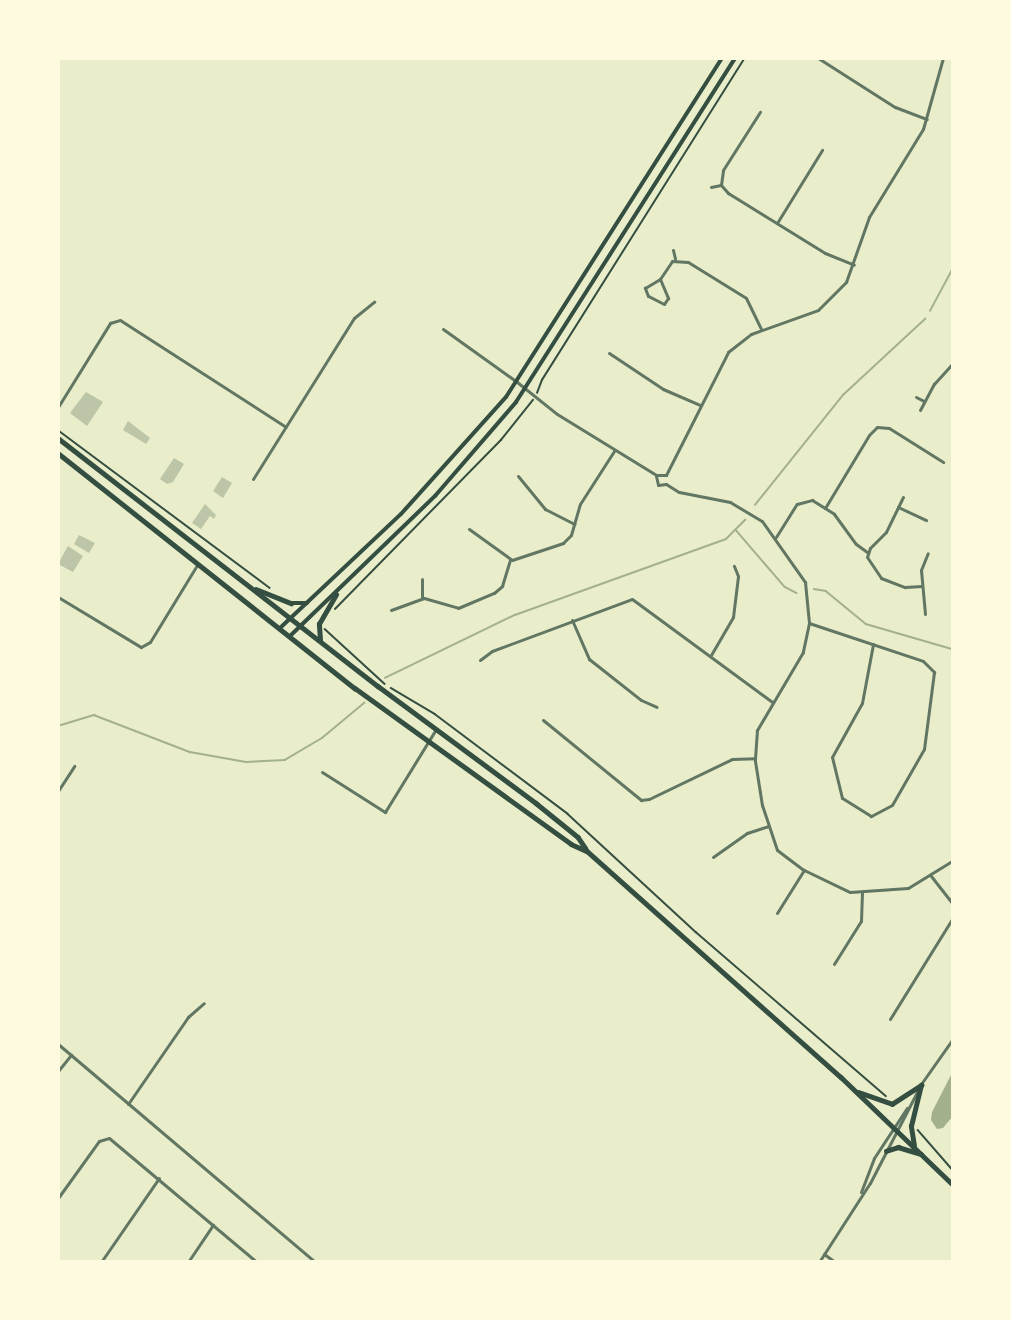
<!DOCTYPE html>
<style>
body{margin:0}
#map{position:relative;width:1011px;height:1320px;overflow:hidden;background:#e9edc9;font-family:Mulish,sans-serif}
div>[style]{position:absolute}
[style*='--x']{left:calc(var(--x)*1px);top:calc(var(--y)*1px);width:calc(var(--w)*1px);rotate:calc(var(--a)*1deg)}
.water>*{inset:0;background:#a3b18a}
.stream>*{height:1.5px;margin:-0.75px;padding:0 0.75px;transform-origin:0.75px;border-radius:0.75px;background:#a3b18a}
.building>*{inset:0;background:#bcc5a7}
.path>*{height:1.5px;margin:-0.75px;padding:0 0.75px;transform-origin:0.75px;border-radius:0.75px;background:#344e41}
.minor>*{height:3px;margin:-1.5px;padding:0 1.5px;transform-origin:1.5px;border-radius:1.5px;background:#617663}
.tertiary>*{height:3px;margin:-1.5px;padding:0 1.5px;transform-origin:1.5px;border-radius:1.5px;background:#617663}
.secondary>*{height:4px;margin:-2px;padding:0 2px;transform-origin:2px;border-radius:2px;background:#344e41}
.trunk>*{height:4.5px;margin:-2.25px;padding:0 2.25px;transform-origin:2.25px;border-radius:2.25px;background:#344e41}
span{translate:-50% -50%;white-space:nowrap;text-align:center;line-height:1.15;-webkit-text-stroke:6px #fefae0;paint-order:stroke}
.frame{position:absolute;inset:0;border:60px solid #fefae0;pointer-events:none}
</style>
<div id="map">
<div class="water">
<div style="clip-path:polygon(952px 1073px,952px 1117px,943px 1128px,937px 1129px,931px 1120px,932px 1112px)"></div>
</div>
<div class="stream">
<div style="--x:930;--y:311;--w:47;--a:-61.8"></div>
<div style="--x:755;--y:505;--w:141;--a:-51.3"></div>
<div style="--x:843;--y:395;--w:112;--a:-42.8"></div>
<div style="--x:736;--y:530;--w:75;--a:49.3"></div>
<div style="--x:785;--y:587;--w:13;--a:27"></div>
<div style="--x:814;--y:589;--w:12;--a:9"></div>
<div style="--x:826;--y:591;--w:52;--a:39.5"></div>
<div style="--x:866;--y:624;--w:90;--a:16.2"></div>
<div style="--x:385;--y:678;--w:144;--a:-25.9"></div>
<div style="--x:515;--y:615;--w:224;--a:-19.8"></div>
<div style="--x:726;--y:539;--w:27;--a:-45"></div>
<div style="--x:58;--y:726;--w:38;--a:-17"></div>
<div style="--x:94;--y:715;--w:103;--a:21.1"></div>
<div style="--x:190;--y:752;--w:58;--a:10"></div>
<div style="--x:247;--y:762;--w:38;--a:-3"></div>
<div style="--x:285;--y:760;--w:43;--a:-30.7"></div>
<div style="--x:322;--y:738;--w:55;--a:-39.8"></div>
</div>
<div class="building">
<div style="clip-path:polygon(86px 392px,103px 402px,87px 426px,70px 413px)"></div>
<div style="clip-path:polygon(128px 421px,150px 438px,146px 444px,123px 430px)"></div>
<div style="clip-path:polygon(174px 458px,184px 464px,173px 482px,167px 484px,160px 479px)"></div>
<div style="clip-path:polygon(222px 477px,232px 483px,223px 498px,213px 491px)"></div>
<div style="clip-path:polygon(205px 504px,216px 515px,214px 519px,210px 516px,201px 529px,192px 523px)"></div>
<div style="clip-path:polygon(79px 535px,95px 543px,89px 553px,74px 544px)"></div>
<div style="clip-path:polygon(68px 546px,83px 556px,73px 572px,58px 564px)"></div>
</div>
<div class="path">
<div style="--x:537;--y:393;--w:14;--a:-69"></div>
<div style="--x:542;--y:380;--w:381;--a:-57.8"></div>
<div style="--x:58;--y:430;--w:264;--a:36.7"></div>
<div style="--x:335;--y:609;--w:237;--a:-45.5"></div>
<div style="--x:501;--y:440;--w:51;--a:-51.3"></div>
<div style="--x:325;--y:629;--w:81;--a:42.5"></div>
<div style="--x:391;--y:688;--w:51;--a:30.6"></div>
<div style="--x:435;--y:714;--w:166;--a:36.9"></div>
<div style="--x:568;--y:814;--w:174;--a:42.7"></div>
<div style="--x:696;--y:932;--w:251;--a:40.8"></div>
<div style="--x:918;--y:1130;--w:52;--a:48.9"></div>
</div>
<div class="minor">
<div style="--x:818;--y:58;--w:91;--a:32.5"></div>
<div style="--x:895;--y:107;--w:34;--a:21"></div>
<div style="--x:721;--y:185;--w:11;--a:49"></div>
<div style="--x:728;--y:193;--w:114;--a:31.7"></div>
<div style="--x:825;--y:253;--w:31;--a:22"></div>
<div style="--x:721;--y:185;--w:15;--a:-82"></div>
<div style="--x:723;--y:170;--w:69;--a:-57.5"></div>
<div style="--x:711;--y:187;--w:10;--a:-11"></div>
<div style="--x:777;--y:223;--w:86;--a:-58.3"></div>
<div style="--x:673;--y:250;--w:9;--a:77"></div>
<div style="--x:660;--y:279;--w:21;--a:67"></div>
<div style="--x:668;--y:298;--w:7;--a:124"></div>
<div style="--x:664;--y:304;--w:18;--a:-153"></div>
<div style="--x:648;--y:296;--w:9;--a:-111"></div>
<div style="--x:645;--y:288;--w:17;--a:-31"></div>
<div style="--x:660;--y:279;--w:22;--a:-56"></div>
<div style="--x:672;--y:261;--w:16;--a:4"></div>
<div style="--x:688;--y:262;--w:68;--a:31.8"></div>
<div style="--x:746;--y:298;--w:34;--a:64"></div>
<div style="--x:443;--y:329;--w:91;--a:35.6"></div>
<div style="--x:609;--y:353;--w:65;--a:33.7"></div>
<div style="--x:663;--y:389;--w:40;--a:23.4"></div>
<div style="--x:916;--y:397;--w:9;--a:27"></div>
<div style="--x:58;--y:407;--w:99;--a:-58.2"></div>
<div style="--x:110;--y:323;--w:10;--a:-17"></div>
<div style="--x:120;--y:320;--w:197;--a:32.8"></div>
<div style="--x:920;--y:410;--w:30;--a:-62"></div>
<div style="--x:934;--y:384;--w:27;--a:-48"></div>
<div style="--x:518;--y:476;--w:43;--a:50.7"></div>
<div style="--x:545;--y:509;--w:33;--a:27"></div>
<div style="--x:253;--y:479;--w:190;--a:-57.9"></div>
<div style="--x:354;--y:318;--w:26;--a:-39"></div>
<div style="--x:903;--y:497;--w:39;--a:116"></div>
<div style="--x:886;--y:532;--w:23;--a:135"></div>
<div style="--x:870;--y:548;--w:9;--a:108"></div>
<div style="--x:867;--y:557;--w:25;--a:56"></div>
<div style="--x:881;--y:578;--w:26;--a:21"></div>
<div style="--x:905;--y:587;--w:17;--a:-3"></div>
<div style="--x:898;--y:507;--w:31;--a:25"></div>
<div style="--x:825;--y:508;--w:85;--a:-58.9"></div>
<div style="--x:869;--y:435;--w:11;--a:-45"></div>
<div style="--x:877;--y:427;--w:12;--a:5"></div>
<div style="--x:889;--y:428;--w:64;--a:32.2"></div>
<div style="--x:469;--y:529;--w:53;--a:35.8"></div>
<div style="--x:512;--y:560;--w:54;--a:-18.4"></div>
<div style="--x:563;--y:543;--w:11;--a:-45"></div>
<div style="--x:571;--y:535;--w:32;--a:-74"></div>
<div style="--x:580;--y:504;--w:63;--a:-57.3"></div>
<div style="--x:776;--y:537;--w:39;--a:-58"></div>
<div style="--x:797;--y:504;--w:16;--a:-15"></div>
<div style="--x:812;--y:500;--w:26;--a:32"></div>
<div style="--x:834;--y:514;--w:37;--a:54"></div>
<div style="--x:856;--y:544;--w:14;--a:36"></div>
<div style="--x:422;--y:579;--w:19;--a:90"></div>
<div style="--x:58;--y:597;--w:97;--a:31.1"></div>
<div style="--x:141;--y:647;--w:10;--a:-29"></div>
<div style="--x:150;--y:642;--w:90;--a:-58.6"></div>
<div style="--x:391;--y:610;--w:35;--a:-20"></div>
<div style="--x:424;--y:598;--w:35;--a:16"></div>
<div style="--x:458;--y:608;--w:39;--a:-23"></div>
<div style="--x:494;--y:593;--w:11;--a:-41"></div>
<div style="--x:502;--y:586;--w:27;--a:-73"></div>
<div style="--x:925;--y:614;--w:44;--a:-95.2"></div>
<div style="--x:921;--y:570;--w:18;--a:-68"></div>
<div style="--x:572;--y:620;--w:43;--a:66.4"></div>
<div style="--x:589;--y:659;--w:66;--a:38.3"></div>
<div style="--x:641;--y:700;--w:17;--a:24"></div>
<div style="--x:809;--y:623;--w:120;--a:18.4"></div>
<div style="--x:923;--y:661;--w:16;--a:45"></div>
<div style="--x:934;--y:672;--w:78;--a:97.4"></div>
<div style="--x:924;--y:749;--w:64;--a:119.7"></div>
<div style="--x:892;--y:805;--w:24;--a:152"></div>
<div style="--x:871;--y:816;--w:34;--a:-148"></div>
<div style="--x:842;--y:798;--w:42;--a:-103.7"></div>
<div style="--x:832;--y:757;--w:62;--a:-60.9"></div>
<div style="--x:862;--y:703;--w:60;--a:-79.4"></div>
<div style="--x:711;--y:655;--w:44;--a:-59.9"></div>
<div style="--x:733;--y:617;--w:41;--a:-83"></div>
<div style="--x:738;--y:576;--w:11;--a:-112"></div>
<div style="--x:480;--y:660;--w:15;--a:-37"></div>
<div style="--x:492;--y:651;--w:149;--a:-20.4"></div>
<div style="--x:632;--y:599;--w:174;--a:36.3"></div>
<div style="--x:543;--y:720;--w:127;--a:39.2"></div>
<div style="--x:641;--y:800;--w:8;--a:-7"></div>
<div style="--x:649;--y:799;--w:92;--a:-25.7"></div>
<div style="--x:732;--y:759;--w:23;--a:-2"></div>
<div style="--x:322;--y:772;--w:75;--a:32.4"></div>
<div style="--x:385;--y:812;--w:97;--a:-58.4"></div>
<div style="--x:58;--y:791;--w:30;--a:-57"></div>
<div style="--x:713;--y:857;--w:42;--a:-35.2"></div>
<div style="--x:747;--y:833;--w:22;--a:-18"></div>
<div style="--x:931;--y:876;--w:34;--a:52"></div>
<div style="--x:777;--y:913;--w:51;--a:-57.9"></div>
<div style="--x:834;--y:964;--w:51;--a:-57.9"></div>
<div style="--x:861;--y:921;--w:29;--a:-88"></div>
<div style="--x:890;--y:1019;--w:118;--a:-58.2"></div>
<div style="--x:58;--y:1044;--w:337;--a:40.3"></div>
<div style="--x:58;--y:1071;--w:21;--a:-51"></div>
<div style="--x:921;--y:1084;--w:54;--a:-54.8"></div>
<div style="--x:128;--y:1104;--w:106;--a:-55.4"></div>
<div style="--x:188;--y:1017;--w:21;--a:-41"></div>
<div style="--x:861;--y:1192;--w:36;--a:-69"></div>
<div style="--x:874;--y:1158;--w:60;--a:-56.6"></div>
<div style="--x:58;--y:1198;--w:70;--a:-54.3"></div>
<div style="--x:99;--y:1141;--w:10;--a:-17"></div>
<div style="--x:109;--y:1138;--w:193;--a:40"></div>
<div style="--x:824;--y:1254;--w:14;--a:36"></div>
<div style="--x:101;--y:1262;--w:102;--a:-55.4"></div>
<div style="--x:188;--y:1262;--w:45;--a:-56"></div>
<div style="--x:819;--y:1262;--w:94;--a:-57.2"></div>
<div style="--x:870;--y:1183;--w:105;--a:-62.7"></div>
</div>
<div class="tertiary">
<div style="--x:517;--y:382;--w:51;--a:38.7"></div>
<div style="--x:557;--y:414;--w:116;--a:31.6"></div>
<div style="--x:656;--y:475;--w:10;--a:0"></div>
<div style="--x:666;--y:475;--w:138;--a:-63.2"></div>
<div style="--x:728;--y:352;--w:29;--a:-38"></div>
<div style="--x:751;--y:334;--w:71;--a:-19.7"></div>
<div style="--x:818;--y:310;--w:40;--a:-45"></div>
<div style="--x:846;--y:282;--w:69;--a:-70.5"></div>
<div style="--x:869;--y:217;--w:103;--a:-58.5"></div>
<div style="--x:923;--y:129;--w:74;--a:-74.3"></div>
<div style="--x:656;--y:476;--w:9;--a:77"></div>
<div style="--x:658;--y:485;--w:8;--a:-7"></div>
<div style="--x:666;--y:484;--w:15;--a:32"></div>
<div style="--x:679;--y:492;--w:52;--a:11.1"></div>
<div style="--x:730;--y:502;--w:37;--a:31"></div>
<div style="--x:762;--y:521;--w:75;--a:54.8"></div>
<div style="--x:805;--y:582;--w:41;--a:84.4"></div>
<div style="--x:809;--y:623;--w:30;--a:102"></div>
<div style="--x:803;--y:652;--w:91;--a:120.5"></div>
<div style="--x:757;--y:730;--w:31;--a:94"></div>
<div style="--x:755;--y:761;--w:45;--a:81"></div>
<div style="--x:762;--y:805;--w:47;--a:71.6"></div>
<div style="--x:777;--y:850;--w:34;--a:37"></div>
<div style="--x:804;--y:870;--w:51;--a:25.6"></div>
<div style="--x:850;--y:892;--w:58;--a:-3.9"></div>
<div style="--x:908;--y:888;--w:52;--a:-31.5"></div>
</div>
<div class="secondary">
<div style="--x:280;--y:628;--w:166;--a:-43.3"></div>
<div style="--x:401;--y:514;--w:157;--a:-48.1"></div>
<div style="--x:506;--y:397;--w:402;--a:-57.5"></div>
<div style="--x:290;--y:636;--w:202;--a:-44"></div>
<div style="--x:435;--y:496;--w:124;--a:-49.2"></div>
<div style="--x:516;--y:402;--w:408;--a:-57.5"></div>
</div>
<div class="trunk">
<div style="--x:58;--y:438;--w:405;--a:37.8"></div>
<div style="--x:378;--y:686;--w:197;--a:36.5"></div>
<div style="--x:536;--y:803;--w:54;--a:39"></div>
<div style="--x:578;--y:837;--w:14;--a:56"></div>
<div style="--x:58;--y:453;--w:379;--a:38.4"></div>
<div style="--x:355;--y:688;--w:266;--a:35.8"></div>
<div style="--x:571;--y:844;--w:17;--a:24"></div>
<div style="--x:587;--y:851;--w:340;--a:41.7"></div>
<div style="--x:841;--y:1077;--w:154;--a:43.9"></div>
<div style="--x:256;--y:589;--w:38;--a:22"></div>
<div style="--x:291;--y:603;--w:16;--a:0"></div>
<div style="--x:320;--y:640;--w:16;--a:-94"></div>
<div style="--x:319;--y:624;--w:34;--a:-60"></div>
<div style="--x:858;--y:1092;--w:36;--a:19"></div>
<div style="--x:892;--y:1104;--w:35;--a:-33"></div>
<div style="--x:914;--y:1146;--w:20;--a:-99"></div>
<div style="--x:911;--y:1126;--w:42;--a:-76.3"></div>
<div style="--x:886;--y:1151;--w:13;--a:-18"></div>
<div style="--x:898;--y:1147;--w:24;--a:17"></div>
</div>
<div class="frame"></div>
</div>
